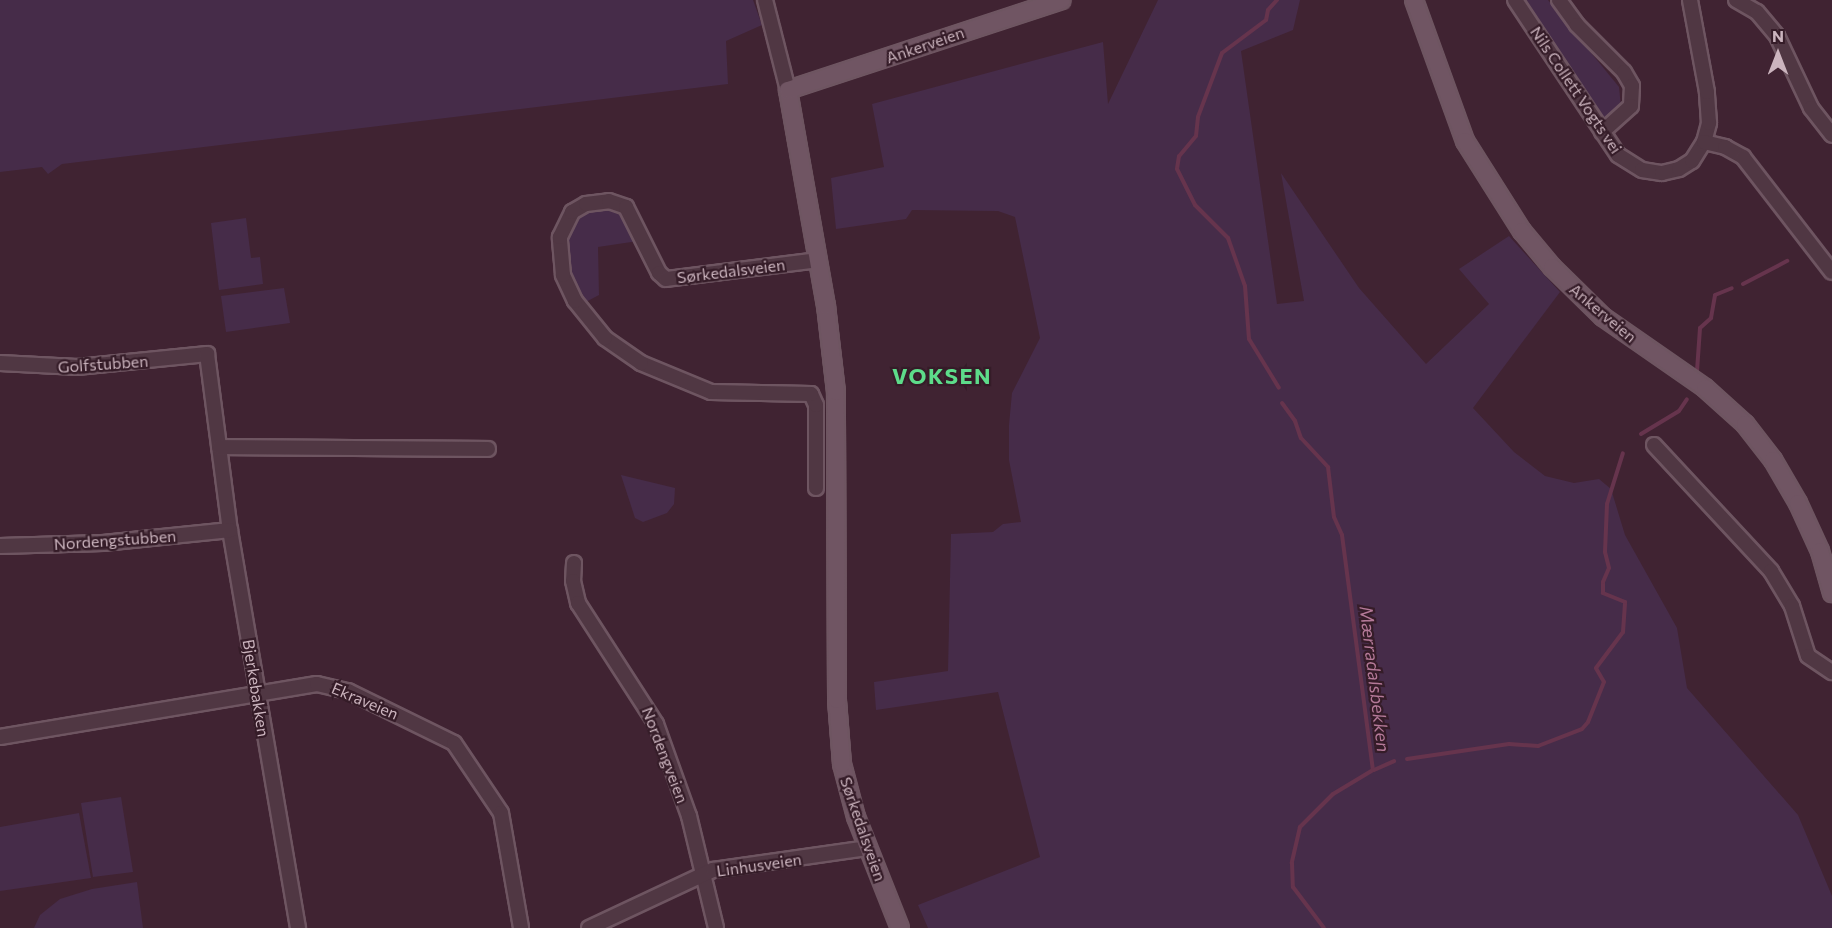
<!DOCTYPE html>
<meta charset="utf-8">
<style>
body{margin:0}
#map{position:relative;width:1832px;height:928px;overflow:hidden;background:#402332;font-family:Commissioner,sans-serif}
div>[style]{position:absolute}
[style*='--x']{left:calc(var(--x)*1px);top:calc(var(--y)*1px);width:calc(var(--w)*1px);rotate:calc(var(--a)*1deg)}
.green>*{inset:0;background:#462c49}
.stream>*{height:4px;margin:-2px;padding:0 2px;transform-origin:2px;border-radius:2px;background:#66344d}
.roads{filter:drop-shadow(2px 0 #6e5561) drop-shadow(-2px 0 #6e5561) drop-shadow(0 2px #6e5561) drop-shadow(0 -2px #6e5561)}
.minor>*{height:14px;margin:-7px;padding:0 7px;transform-origin:7px;border-radius:7px;background:#503743}
.major>*{height:16px;margin:-8px;padding:0 8px;transform-origin:8px;border-radius:8px;background:#705563}
span{translate:-50% -50%;white-space:nowrap;text-align:center;line-height:1.15;-webkit-text-stroke:4.5px #351c28;paint-order:stroke}
.street-label{font-size:16px;color:#cbb4be}
.water-label{font-size:18px;color:#b47998;font-style:italic}
.district-label{font-size:22px;color:#5ddc8a;font-weight:700;letter-spacing:1.5px}
.north{position:absolute;left:1748px;top:24px;width:60px;height:60px;-webkit-text-stroke:4px #351c28;paint-order:stroke;rotate:0deg;font-size:16px;font-weight:700;line-height:24px;text-align:center;color:#cbb4be}
.north::after{content:'';display:block;margin:auto;width:21px;height:27px;background:#cbb4be;clip-path:polygon(50% 0,100% 100%,50% 72%,0 100%)}
</style>
<div id="map">
<div class="green">
<div style="clip-path:polygon(0 0,753px 0,762px 25px,726px 41px,728px 84px,62px 164px,48px 174px,42px 167px,0 172px)"></div>
<div style="clip-path:polygon(1158px 0,1300px 0,1293px 30px,1241px 51px,1277px 304px,1304px 301px,1281px 173px,1359px 288px,1426px 364px,1489px 304px,1459px 269px,1509px 236px,1560px 292px,1473px 408px,1514px 452px,1545px 476px,1574px 483px,1599px 479px,1611px 489px,1625px 535px,1677px 628px,1687px 688px,1798px 815px,1832px 896px,1832px 928px,928px 928px,918px 905px,1040px 857px,998px 692px,876px 710px,874px 682px,948px 671px,951px 534px,993px 532px,1003px 524px,1021px 522px,1009px 460px,1009px 425px,1012px 393px,1040px 338px,1015px 217px,998px 211px,912px 210px,906px 219px,836px 229px,831px 178px,884px 167px,872px 104px,1103px 42px,1108px 104px)"></div>
<div style="clip-path:polygon(1520px 0,1548px 0,1619px 87px,1621px 107px,1603px 120px)"></div>
<div style="clip-path:polygon(609px 205px,624px 212px,638px 241px,598px 247px,599px 295px,582px 304px,567px 272px,566px 232px,574px 216px,587px 207px)"></div>
<div style="clip-path:polygon(246px 218px,251px 258px,260px 257px,263px 284px,219px 290px,211px 223px)"></div>
<div style="clip-path:polygon(284px 288px,290px 323px,226px 332px,221px 296px)"></div>
<div style="clip-path:polygon(621px 475px,675px 488px,674px 504px,667px 513px,643px 522px,635px 518px)"></div>
<div style="clip-path:polygon(121px 797px,133px 872px,93px 877px,81px 803px)"></div>
<div style="clip-path:polygon(79px 813px,91px 878px,0 891px,0 827px)"></div>
<div style="clip-path:polygon(137px 882px,143px 928px,34px 928px,40px 915px,60px 899px,92px 889px)"></div>
</div>
<div class="stream">
<div style="--x:1277;--y:0;--w:13;--a:132"></div>
<div style="--x:1268;--y:10;--w:10;--a:101"></div>
<div style="--x:1266;--y:20;--w:55;--a:143.1"></div>
<div style="--x:1222;--y:53;--w:68;--a:110.6"></div>
<div style="--x:1198;--y:117;--w:19;--a:96"></div>
<div style="--x:1196;--y:136;--w:26;--a:130"></div>
<div style="--x:1179;--y:156;--w:13;--a:99"></div>
<div style="--x:1177;--y:169;--w:40;--a:63.4"></div>
<div style="--x:1195;--y:205;--w:47;--a:45"></div>
<div style="--x:1228;--y:238;--w:51;--a:70.5"></div>
<div style="--x:1245;--y:286;--w:53;--a:85.7"></div>
<div style="--x:1249;--y:339;--w:57;--a:58.5"></div>
<div style="--x:1743;--y:284;--w:50;--a:-27.6"></div>
<div style="--x:1697;--y:371;--w:43;--a:-86"></div>
<div style="--x:1700;--y:328;--w:15;--a:-42"></div>
<div style="--x:1711;--y:318;--w:23;--a:-80"></div>
<div style="--x:1715;--y:295;--w:18;--a:-22"></div>
<div style="--x:1282;--y:403;--w:22;--a:54"></div>
<div style="--x:1295;--y:421;--w:18;--a:71"></div>
<div style="--x:1301;--y:438;--w:40;--a:47"></div>
<div style="--x:1328;--y:467;--w:50;--a:83.2"></div>
<div style="--x:1334;--y:517;--w:20;--a:66"></div>
<div style="--x:1342;--y:535;--w:237;--a:82.5"></div>
<div style="--x:1373;--y:770;--w:47;--a:149"></div>
<div style="--x:1333;--y:794;--w:47;--a:135"></div>
<div style="--x:1300;--y:827;--w:37;--a:103"></div>
<div style="--x:1292;--y:863;--w:24;--a:88"></div>
<div style="--x:1293;--y:887;--w:51;--a:52.9"></div>
<div style="--x:1641;--y:434;--w:44;--a:-31.2"></div>
<div style="--x:1679;--y:411;--w:14;--a:-56"></div>
<div style="--x:1407;--y:759;--w:103;--a:-8.4"></div>
<div style="--x:1509;--y:744;--w:29;--a:4"></div>
<div style="--x:1538;--y:746;--w:47;--a:-21.1"></div>
<div style="--x:1582;--y:729;--w:9;--a:-49"></div>
<div style="--x:1588;--y:722;--w:43;--a:-68.2"></div>
<div style="--x:1604;--y:682;--w:16;--a:-120"></div>
<div style="--x:1596;--y:668;--w:45;--a:-53.1"></div>
<div style="--x:1623;--y:632;--w:30;--a:-86"></div>
<div style="--x:1625;--y:602;--w:24;--a:-158"></div>
<div style="--x:1603;--y:593;--w:11;--a:-90"></div>
<div style="--x:1603;--y:582;--w:15;--a:-67"></div>
<div style="--x:1609;--y:568;--w:16;--a:-104"></div>
<div style="--x:1605;--y:552;--w:48;--a:-87.6"></div>
<div style="--x:1607;--y:504;--w:53;--a:-72.6"></div>
<div style="--x:1374;--y:770;--w:22;--a:-24"></div>
</div>
<div class="roads">
<div class="minor">
<div style="--x:765;--y:0;--w:93;--a:75.7"></div>
<div style="--x:1515;--y:0;--w:186;--a:56.4"></div>
<div style="--x:1618;--y:155;--w:28;--a:32"></div>
<div style="--x:1642;--y:170;--w:20;--a:9"></div>
<div style="--x:1662;--y:173;--w:17;--a:-13"></div>
<div style="--x:1679;--y:169;--w:15;--a:-32"></div>
<div style="--x:1692;--y:161;--w:22;--a:-58"></div>
<div style="--x:1704;--y:142;--w:20;--a:-75"></div>
<div style="--x:1709;--y:123;--w:31;--a:-94"></div>
<div style="--x:1707;--y:92;--w:94;--a:-100.5"></div>
<div style="--x:1559;--y:0;--w:31;--a:54"></div>
<div style="--x:1577;--y:25;--w:66;--a:45"></div>
<div style="--x:1624;--y:72;--w:16;--a:60"></div>
<div style="--x:1632;--y:86;--w:20;--a:93"></div>
<div style="--x:1631;--y:106;--w:39;--a:138"></div>
<div style="--x:1736;--y:0;--w:24;--a:30"></div>
<div style="--x:1757;--y:12;--w:31;--a:50"></div>
<div style="--x:1777;--y:36;--w:80;--a:64.7"></div>
<div style="--x:1811;--y:108;--w:34;--a:52"></div>
<div style="--x:1704;--y:142;--w:22;--a:13"></div>
<div style="--x:1725;--y:147;--w:21;--a:29"></div>
<div style="--x:1743;--y:157;--w:145;--a:52.3"></div>
<div style="--x:0;--y:363;--w:77;--a:3"></div>
<div style="--x:77;--y:367;--w:131;--a:-5.7"></div>
<div style="--x:207;--y:354;--w:177;--a:82.6"></div>
<div style="--x:230;--y:530;--w:404;--a:80.3"></div>
<div style="--x:1654;--y:445;--w:172;--a:47.1"></div>
<div style="--x:1771;--y:571;--w:41;--a:59"></div>
<div style="--x:1792;--y:606;--w:52;--a:72.3"></div>
<div style="--x:1808;--y:656;--w:29;--a:34"></div>
<div style="--x:219;--y:447;--w:269;--a:0.4"></div>
<div style="--x:816;--y:488;--w:83;--a:-90"></div>
<div style="--x:816;--y:405;--w:12;--a:-114"></div>
<div style="--x:811;--y:394;--w:100;--a:-178.9"></div>
<div style="--x:711;--y:392;--w:76;--a:-157.5"></div>
<div style="--x:641;--y:363;--w:44;--a:-145.2"></div>
<div style="--x:605;--y:338;--w:48;--a:-129"></div>
<div style="--x:575;--y:301;--w:29;--a:-115"></div>
<div style="--x:563;--y:275;--w:38;--a:-95"></div>
<div style="--x:560;--y:237;--w:28;--a:-64"></div>
<div style="--x:572;--y:212;--w:16;--a:-30"></div>
<div style="--x:586;--y:204;--w:23;--a:-7"></div>
<div style="--x:609;--y:201;--w:18;--a:19"></div>
<div style="--x:626;--y:207;--w:74;--a:63.4"></div>
<div style="--x:659;--y:273;--w:9;--a:41"></div>
<div style="--x:666;--y:279;--w:153;--a:-7.1"></div>
<div style="--x:0;--y:546;--w:103;--a:-1.7"></div>
<div style="--x:103;--y:543;--w:128;--a:-5.8"></div>
<div style="--x:574;--y:563;--w:18;--a:93"></div>
<div style="--x:573;--y:581;--w:23;--a:77"></div>
<div style="--x:578;--y:603;--w:144;--a:57.2"></div>
<div style="--x:656;--y:724;--w:98;--a:70.3"></div>
<div style="--x:689;--y:816;--w:115;--a:76.4"></div>
<div style="--x:0;--y:737;--w:321;--a:-9.5"></div>
<div style="--x:317;--y:684;--w:32;--a:13"></div>
<div style="--x:348;--y:691;--w:118;--a:26.1"></div>
<div style="--x:454;--y:743;--w:84;--a:56.1"></div>
<div style="--x:501;--y:813;--w:117;--a:80.1"></div>
<div style="--x:589;--y:928;--w:137;--a:-25.1"></div>
<div style="--x:713;--y:870;--w:157;--a:-8.1"></div>
</div>
<div class="major">
<div style="--x:1414;--y:0;--w:150;--a:70.1"></div>
<div style="--x:1465;--y:141;--w:107;--a:57.7"></div>
<div style="--x:1522;--y:231;--w:47;--a:50.2"></div>
<div style="--x:1552;--y:267;--w:71;--a:44.4"></div>
<div style="--x:1603;--y:317;--w:124;--a:34.8"></div>
<div style="--x:1705;--y:388;--w:54;--a:42"></div>
<div style="--x:1745;--y:424;--w:46;--a:52.1"></div>
<div style="--x:1773;--y:460;--w:50;--a:59.8"></div>
<div style="--x:1798;--y:503;--w:53;--a:65.4"></div>
<div style="--x:1820;--y:551;--w:44;--a:74.1"></div>
<div style="--x:900;--y:928;--w:119;--a:-111.6"></div>
<div style="--x:856;--y:817;--w:55;--a:-104.8"></div>
<div style="--x:842;--y:764;--w:64;--a:-94.5"></div>
<div style="--x:837;--y:700;--w:308;--a:-90.2"></div>
<div style="--x:836;--y:392;--w:87;--a:-96.6"></div>
<div style="--x:826;--y:306;--w:219;--a:-100"></div>
<div style="--x:788;--y:90;--w:288;--a:-18.2"></div>
</div>
</div>
<div class="street-label">
<span style="left:925px;top:45px;rotate:-19deg">Ankerveien</span>
<span style="left:1576px;top:90px;rotate:56deg">Nils Collett Vogts vei</span>
<span style="left:731px;top:271px;rotate:-7deg">Sørkedalsveien</span>
<span style="left:1603px;top:313px;rotate:40deg">Ankerveien</span>
<span style="left:103px;top:364px;rotate:-4deg">Golfstubben</span>
<span style="left:115px;top:540px;rotate:-4deg">Nordengstubben</span>
<span style="left:256px;top:688px;rotate:81deg">Bjerkebakken</span>
<span style="left:365px;top:701px;rotate:23deg">Ekraveien</span>
<span style="left:665px;top:755px;rotate:69deg">Nordengveien</span>
<span style="left:863px;top:829px;rotate:71deg">Sørkedalsveien</span>
<span style="left:759px;top:865px;rotate:-8deg">Linhusveien</span>
</div>
<div class="water-label">
<span style="left:1375px;top:679px;rotate:83deg">Mærradalsbekken</span>
</div>
<div class="district-label">
<span style="left:942px;top:376px">VOKSEN</span>
</div>
<div class="north">N</div>
</div>
